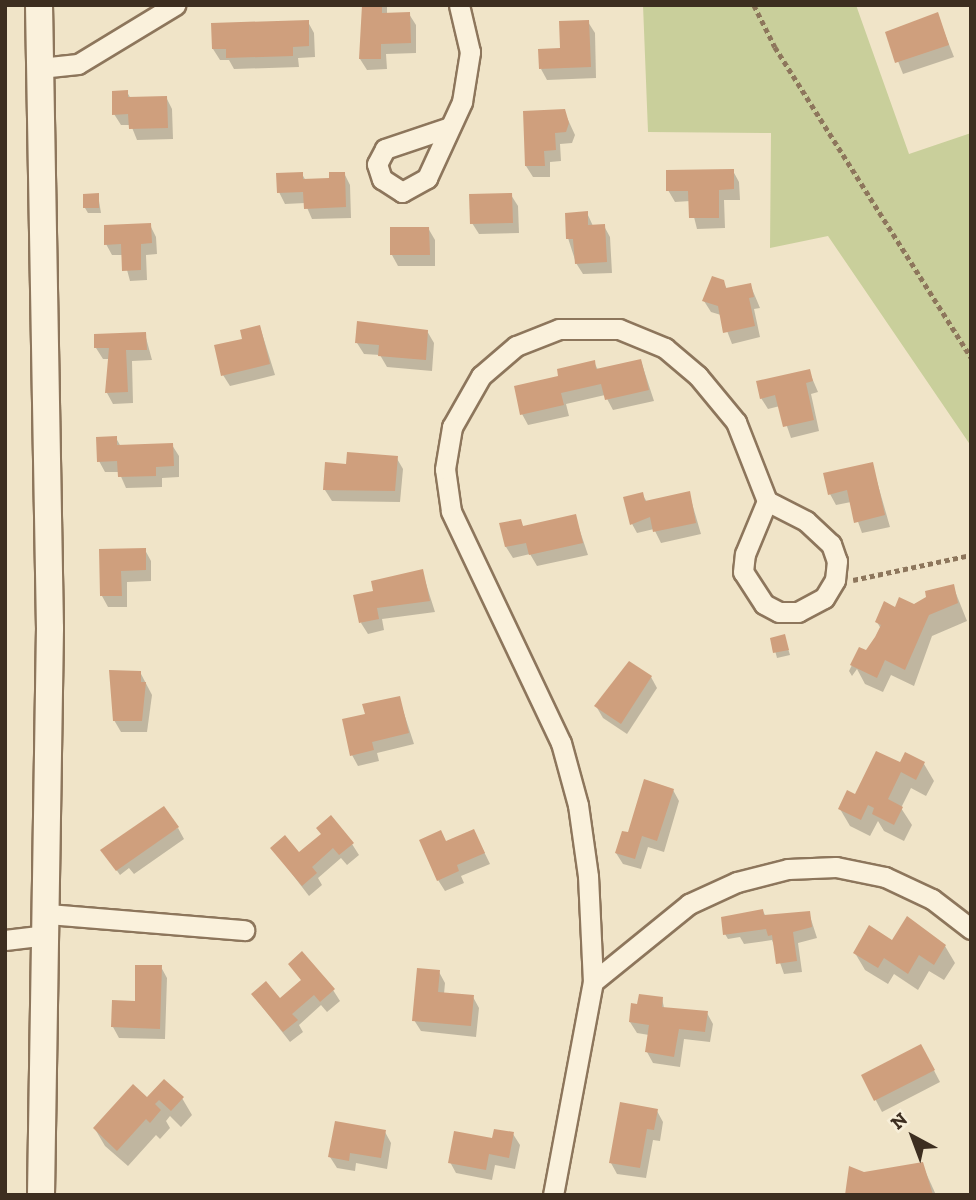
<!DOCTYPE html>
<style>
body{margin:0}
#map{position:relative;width:976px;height:1200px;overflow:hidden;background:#f0e4c8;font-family:"Zilla Slab",serif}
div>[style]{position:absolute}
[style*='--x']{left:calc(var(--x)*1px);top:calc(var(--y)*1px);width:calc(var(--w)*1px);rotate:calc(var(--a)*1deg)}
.green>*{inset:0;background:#c9cf9b}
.shadow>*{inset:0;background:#0003}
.building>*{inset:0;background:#cf9f7d}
.path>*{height:4.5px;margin-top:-2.25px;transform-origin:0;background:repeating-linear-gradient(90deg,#8d765c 0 5px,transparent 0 8.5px)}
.roads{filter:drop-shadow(2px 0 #8d765c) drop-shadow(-2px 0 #8d765c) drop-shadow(0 2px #8d765c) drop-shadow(0 -2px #8d765c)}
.minor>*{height:19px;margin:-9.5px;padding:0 9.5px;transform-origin:9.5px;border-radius:9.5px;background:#faf1dc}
.secondary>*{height:26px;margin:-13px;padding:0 13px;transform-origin:13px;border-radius:13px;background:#faf1dc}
span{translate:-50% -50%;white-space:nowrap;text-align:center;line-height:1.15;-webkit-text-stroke:6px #f7eed8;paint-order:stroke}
.frame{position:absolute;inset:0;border:7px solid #3d2e20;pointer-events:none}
.north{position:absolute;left:878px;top:1102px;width:70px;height:70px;-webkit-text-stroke:5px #f7eed8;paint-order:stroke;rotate:319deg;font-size:19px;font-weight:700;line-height:28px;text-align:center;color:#3d2e20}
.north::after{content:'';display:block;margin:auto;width:24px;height:32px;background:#3d2e20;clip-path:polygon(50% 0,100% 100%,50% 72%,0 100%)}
</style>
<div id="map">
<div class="green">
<div style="clip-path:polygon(643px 5px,856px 5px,909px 154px,971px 133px,971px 446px,828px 236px,770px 248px,771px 133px,648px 132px)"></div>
</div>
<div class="shadow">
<div style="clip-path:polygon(364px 5px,387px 5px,387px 15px,409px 14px,416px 25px,416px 53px,386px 54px,387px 69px,367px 70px,360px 59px)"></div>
<div style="clip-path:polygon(937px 14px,954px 57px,903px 74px,887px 33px)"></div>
<div style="clip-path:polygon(308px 22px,314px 33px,315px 57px,298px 58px,299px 67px,234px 69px,229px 60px,220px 60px,213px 49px)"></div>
<div style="clip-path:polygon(588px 22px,595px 33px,596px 78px,547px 80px,541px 69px)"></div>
<div style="clip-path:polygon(127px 92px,131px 99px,166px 97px,172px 109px,173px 139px,137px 140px,131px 125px,121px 125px,114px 114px)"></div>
<div style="clip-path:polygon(564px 111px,575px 135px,572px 143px,560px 144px,561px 161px,550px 162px,550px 177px,533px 177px,526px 166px)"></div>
<div style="clip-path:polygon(733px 171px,739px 182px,740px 200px,724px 200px,725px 228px,697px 229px,690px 201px,675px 202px,668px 190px)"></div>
<div style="clip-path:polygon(344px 173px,350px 185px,351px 218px,312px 219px,305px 203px,285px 204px,279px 192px,302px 174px,306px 181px,331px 180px)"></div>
<div style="clip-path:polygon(98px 195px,101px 213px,88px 213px,85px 208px)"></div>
<div style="clip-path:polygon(511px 195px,518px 206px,519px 233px,479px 234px,472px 223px)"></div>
<div style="clip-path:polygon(587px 213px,593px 226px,604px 226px,610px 237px,612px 273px,583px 274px,576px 263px,568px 238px)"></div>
<div style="clip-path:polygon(150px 225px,156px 237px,157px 254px,146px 255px,147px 280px,130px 281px,123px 255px,112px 255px,106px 244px)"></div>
<div style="clip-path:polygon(428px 228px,435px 240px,435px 266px,398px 266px,392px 255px)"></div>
<div style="clip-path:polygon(723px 282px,727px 289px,750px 284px,760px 308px,754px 309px,760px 337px,732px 344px,721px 315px,711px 312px,704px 301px)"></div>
<div style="clip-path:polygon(260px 327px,275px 375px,230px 386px,223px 375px,244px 340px)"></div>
<div style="clip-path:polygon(427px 331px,434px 343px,432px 371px,387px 367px,380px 355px,364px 354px,357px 343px)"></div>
<div style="clip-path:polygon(145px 334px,152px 360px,132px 361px,133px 403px,113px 404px,107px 393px,110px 359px,103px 359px,96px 348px)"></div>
<div style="clip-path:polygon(641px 361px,654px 401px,613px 410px,605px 395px,566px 404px,569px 416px,528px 425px,522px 414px,560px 377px,594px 362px,598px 370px)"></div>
<div style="clip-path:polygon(809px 371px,818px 392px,811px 394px,819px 431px,791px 438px,780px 406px,768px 409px,761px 398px)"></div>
<div style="clip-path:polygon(116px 438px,121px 447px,172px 445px,179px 456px,179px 477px,162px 478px,162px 487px,126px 488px,119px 472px,105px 472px,99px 461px)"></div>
<div style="clip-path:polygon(396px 457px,403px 469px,400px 502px,332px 501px,325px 490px,348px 466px)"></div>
<div style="clip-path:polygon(872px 464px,890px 527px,862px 533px,851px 502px,836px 505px,830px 494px)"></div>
<div style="clip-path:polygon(689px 493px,701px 534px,661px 543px,654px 529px,637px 533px,631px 522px,642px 494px,647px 502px)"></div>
<div style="clip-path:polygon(575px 516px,588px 555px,537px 566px,530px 554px,513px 558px,506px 547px,501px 525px,520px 521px,524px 528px)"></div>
<div style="clip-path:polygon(145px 550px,151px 561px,151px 581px,127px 582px,127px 607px,108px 607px,102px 596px,101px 551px)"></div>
<div style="clip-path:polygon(422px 571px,435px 612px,382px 619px,384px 630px,368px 634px,361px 623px,375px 593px)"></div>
<div style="clip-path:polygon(953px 586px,967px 621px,932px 636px,914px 686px,891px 675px,883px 692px,865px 684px,857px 669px,852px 676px,849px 671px,860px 649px,866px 652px,881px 629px,877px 622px)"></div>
<div style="clip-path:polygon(784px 636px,790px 655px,777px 658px,772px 639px)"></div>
<div style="clip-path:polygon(140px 672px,152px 695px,147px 732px,121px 732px,114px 720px)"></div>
<div style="clip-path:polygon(651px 677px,657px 688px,627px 734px,603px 718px,596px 706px)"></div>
<div style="clip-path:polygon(399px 698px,414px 744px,377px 753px,379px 761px,358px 766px,352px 755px,367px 716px)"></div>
<div style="clip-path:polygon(901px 764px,924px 764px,934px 781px,926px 796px,911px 788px,901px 808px,912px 825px,904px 841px,884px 831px,878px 821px,870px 836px,850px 826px,840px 809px)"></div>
<div style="clip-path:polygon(673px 790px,679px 801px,664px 852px,648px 847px,641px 869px,623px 864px,616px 853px)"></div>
<div style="clip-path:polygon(178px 828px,184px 839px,134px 874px,129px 868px,120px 875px,106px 855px)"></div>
<div style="clip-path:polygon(474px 831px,490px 864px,461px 876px,464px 883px,445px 891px,438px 880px)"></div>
<div style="clip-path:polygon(352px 844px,359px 855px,347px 865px,341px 858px,318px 878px,322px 885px,309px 896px,272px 848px,299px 854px)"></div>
<div style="clip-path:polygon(763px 911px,766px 917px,809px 913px,817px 938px,798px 943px,802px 972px,784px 974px,772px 940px,744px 944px,740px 937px,728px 939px,725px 934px)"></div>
<div style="clip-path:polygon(907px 918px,945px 946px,955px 963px,944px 980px,929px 971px,918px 990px,894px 974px,888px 984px,865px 970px,855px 953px,893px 942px)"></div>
<div style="clip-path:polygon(290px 964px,333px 990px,340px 1001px,327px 1012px,321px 1005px,299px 1025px,303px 1032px,290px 1042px,253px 995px,280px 1000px,302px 981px)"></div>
<div style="clip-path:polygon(161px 967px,167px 978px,165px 1039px,119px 1038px,113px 1027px,136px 1003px)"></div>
<div style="clip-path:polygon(439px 972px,445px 983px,444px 994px,473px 997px,479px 1008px,476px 1037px,421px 1031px,414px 1020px)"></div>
<div style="clip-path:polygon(662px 998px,664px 1008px,707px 1013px,713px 1024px,710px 1042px,684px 1039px,680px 1067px,653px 1063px,647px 1052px,649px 1035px,637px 1033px,630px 1022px)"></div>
<div style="clip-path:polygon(927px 1057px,940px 1082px,882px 1112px,863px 1076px)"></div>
<div style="clip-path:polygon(182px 1098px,192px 1115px,181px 1127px,170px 1116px,166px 1121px,170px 1128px,160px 1139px,156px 1135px,128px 1166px,105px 1146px,95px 1129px,148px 1099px)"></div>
<div style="clip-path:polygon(657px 1111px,663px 1122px,660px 1141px,653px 1140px,646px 1178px,617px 1174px,611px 1163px)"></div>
<div style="clip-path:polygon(385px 1132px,391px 1143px,387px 1169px,356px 1163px,355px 1171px,337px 1168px,330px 1157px)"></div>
<div style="clip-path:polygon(513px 1134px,520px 1145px,515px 1169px,495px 1165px,492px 1180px,456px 1173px,450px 1162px)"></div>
<div style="clip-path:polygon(922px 1164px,936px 1195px,847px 1195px,864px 1173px)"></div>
</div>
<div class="building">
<div style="clip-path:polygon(362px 5px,382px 5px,382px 13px,410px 12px,411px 43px,381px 44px,381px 59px,359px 59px)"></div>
<div style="clip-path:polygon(938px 12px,949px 45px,895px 63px,885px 32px)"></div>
<div style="clip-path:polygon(309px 20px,309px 46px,293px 47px,293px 56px,226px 58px,226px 49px,212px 49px,211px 23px)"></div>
<div style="clip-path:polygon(589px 20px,591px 67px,539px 69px,538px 49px,560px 48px,559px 21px)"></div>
<div style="clip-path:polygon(128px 90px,128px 97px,167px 96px,168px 128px,129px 129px,128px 114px,112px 115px,112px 91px)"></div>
<div style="clip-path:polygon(565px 109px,569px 123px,566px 132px,555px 133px,556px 150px,544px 151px,545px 166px,525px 166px,523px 111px)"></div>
<div style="clip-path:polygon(734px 169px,734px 189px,719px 190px,719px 218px,689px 218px,688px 191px,666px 191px,666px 170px)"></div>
<div style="clip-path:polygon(303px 172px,303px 179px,329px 178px,329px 172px,345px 172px,346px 207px,304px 209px,303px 192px,277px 193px,276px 173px)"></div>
<div style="clip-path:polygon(99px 193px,99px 208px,83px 208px,83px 194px)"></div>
<div style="clip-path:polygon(512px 193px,513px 223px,470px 224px,469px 194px)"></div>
<div style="clip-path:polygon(588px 211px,588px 225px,605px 224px,607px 262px,575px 264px,573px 239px,566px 239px,565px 213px)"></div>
<div style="clip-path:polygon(151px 223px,152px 243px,141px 244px,141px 270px,122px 271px,121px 244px,104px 245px,104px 225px)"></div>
<div style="clip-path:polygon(390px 227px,429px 227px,430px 255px,390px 255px)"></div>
<div style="clip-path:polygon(712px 276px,724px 280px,726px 288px,751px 283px,754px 297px,749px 298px,755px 326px,723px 333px,718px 306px,702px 301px)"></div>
<div style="clip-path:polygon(357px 321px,428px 330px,426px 360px,378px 356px,379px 345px,355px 343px)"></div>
<div style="clip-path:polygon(260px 325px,270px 364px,221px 376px,214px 345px,242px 339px,240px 330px)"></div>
<div style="clip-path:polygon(146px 332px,147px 350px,126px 350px,128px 392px,105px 393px,109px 348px,94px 348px,94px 334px)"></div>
<div style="clip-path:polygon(641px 359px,649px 390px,605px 400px,601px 384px,561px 393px,564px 405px,520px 415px,514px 386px,558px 376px,557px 369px,595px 360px,596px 369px)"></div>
<div style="clip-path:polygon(810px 369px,813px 381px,806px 383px,814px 420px,783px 427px,775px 395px,760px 399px,756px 381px)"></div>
<div style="clip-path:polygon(117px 436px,117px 445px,173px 443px,174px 466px,156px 467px,156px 476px,118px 477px,117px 461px,97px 462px,96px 437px)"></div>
<div style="clip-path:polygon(347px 452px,398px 456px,395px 491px,323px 490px,325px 462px,346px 464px)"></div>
<div style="clip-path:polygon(873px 462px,885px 515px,854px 523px,847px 490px,828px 495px,823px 473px)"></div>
<div style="clip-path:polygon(690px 491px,696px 523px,653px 532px,650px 517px,630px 525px,623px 497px,643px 492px,645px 501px)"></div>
<div style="clip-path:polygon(576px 514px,583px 543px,529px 555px,526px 543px,505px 547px,499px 523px,521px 519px,523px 526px)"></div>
<div style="clip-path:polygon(146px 548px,146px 570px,121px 571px,122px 596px,100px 596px,99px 549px)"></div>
<div style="clip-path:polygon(423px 569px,430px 601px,377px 608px,379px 619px,359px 623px,353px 595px,373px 591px,371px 581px)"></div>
<div style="clip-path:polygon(954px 584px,958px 603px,929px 615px,905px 670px,885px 660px,877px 678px,850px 665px,859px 647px,866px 650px,875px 637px,881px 625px,875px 622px,884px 601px,895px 607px,899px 597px,914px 604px,926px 597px,925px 591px)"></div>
<div style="clip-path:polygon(785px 634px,789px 650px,773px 653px,770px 638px)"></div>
<div style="clip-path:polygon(629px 661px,652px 676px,621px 724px,594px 706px)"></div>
<div style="clip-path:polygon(109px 670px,141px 671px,141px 682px,146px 682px,142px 721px,113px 721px)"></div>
<div style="clip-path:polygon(400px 696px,409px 733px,372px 742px,374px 750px,350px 756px,342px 719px,365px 714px,362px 704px)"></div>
<div style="clip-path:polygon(876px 751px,900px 762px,905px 752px,925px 762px,916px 780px,901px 772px,888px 799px,903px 807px,894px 825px,872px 814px,874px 808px,868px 805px,861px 820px,838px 809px,847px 790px,855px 794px)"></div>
<div style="clip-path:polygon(644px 779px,674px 789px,657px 841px,642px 836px,635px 859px,615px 853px,622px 831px,628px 832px)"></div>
<div style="clip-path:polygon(164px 806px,179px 827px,116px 871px,100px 850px)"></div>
<div style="clip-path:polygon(331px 815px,354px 843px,339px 855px,333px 848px,312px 867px,317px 873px,302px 886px,270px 848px,285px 835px,299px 852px,321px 834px,316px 828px)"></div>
<div style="clip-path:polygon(474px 829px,485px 853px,457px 865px,459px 871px,437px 881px,419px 840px,441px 830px,446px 841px)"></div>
<div style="clip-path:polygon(763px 909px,764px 915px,810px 911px,812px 927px,793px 932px,797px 961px,776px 964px,772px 935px,768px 936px,766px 929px,723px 935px,721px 917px)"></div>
<div style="clip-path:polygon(907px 916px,946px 945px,934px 965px,919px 955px,908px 974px,884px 958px,878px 968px,853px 953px,869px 925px,892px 940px)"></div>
<div style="clip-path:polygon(302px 951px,335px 989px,320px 1002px,314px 995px,292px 1014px,298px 1020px,283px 1032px,251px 994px,266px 981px,280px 998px,301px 980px,288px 964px)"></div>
<div style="clip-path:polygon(135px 965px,162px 965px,160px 1029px,111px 1027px,112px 1000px,135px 1001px)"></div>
<div style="clip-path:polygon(417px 968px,440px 970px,438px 992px,474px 995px,471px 1026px,412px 1021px)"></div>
<div style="clip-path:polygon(639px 994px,663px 997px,662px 1007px,708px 1011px,705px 1032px,679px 1029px,674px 1057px,645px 1052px,649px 1025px,629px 1022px,631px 1003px,637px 1004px)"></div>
<div style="clip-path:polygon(921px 1044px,935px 1070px,874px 1101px,861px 1075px)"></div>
<div style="clip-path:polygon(164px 1079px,184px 1097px,171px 1111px,159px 1100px,155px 1104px,161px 1110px,150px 1123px,146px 1119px,117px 1151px,93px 1128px,133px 1084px,147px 1097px)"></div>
<div style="clip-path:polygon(620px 1102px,658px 1109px,654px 1130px,647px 1129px,640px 1168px,609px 1163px)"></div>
<div style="clip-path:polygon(335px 1121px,386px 1130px,381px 1158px,350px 1153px,349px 1161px,328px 1157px)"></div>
<div style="clip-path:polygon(494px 1129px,514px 1132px,509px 1158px,489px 1154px,486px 1170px,448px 1163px,454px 1131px,492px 1138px)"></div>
<div style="clip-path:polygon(923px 1162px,933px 1195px,845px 1195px,849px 1166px,864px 1172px)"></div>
</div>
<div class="path">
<div style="--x:754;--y:5;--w:47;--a:63.4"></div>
<div style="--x:775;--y:47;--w:367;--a:57.7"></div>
<div style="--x:853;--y:580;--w:121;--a:-12"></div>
</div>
<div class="roads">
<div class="minor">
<div style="--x:40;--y:68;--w:38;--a:-6"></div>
<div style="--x:78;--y:64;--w:114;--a:-31.3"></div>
<div style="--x:450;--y:127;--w:69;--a:161.3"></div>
<div style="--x:385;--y:149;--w:17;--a:118"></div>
<div style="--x:377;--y:164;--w:16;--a:72"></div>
<div style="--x:382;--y:179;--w:24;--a:33"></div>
<div style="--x:402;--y:192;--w:29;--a:-29"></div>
<div style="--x:427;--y:178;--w:84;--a:-65.3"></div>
<div style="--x:462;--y:102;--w:51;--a:-80.9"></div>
<div style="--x:470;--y:52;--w:48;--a:-103.2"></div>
<div style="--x:48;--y:914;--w:197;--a:4.7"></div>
<div style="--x:5;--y:940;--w:42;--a:-6.8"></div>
<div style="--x:593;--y:982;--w:124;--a:-39.1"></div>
<div style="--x:689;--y:904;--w:53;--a:-24.6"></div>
<div style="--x:737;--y:882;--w:53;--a:-14.3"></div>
<div style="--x:788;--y:869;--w:48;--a:-2.4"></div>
<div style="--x:836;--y:867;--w:50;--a:11.5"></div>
<div style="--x:885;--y:877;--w:52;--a:25.1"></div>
<div style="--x:932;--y:899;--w:49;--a:37.6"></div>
<div style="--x:553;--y:1195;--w:217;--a:-79.4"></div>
<div style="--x:593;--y:982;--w:106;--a:-92.7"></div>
<div style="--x:588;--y:876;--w:72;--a:-98"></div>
<div style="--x:578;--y:805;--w:64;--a:-105.3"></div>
<div style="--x:561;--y:743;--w:257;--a:-115.4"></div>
<div style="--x:451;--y:511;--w:42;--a:-98.1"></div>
<div style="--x:445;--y:469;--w:43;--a:-80.5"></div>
<div style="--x:452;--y:427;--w:59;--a:-60.4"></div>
<div style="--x:481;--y:376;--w:46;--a:-40.6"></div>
<div style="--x:516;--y:346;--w:46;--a:-21.6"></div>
<div style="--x:559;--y:329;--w:60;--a:0"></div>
<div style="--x:619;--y:329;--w:50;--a:22.4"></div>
<div style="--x:665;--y:348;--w:43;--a:40.3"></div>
<div style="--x:698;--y:376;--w:60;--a:50.4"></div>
<div style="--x:736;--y:422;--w:85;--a:68.6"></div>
<div style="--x:767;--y:501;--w:44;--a:27.1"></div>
<div style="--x:806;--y:521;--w:34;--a:43"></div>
<div style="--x:831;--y:544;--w:18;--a:71"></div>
<div style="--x:837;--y:561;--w:19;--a:96"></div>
<div style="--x:835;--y:580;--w:21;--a:121"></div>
<div style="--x:824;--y:598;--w:30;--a:152"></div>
<div style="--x:798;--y:612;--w:19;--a:180"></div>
<div style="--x:779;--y:612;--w:17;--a:-152"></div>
<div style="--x:764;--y:604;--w:38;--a:-123"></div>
<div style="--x:743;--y:572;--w:18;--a:-84"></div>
<div style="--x:745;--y:554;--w:57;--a:-67.5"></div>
</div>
<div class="secondary">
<div style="--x:39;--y:5;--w:623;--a:88.99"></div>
<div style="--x:50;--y:628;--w:567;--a:90.91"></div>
</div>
</div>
<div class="frame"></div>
<div class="north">N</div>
</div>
